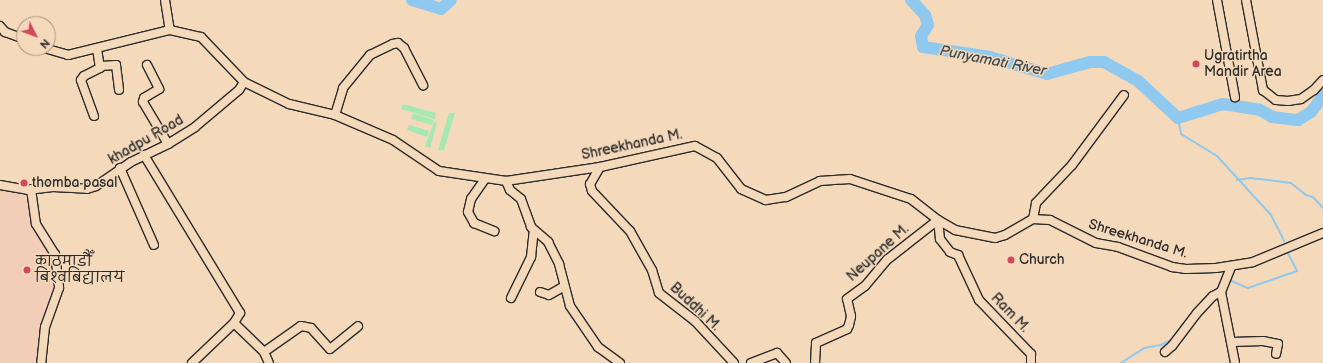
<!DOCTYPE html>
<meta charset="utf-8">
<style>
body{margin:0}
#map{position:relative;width:1323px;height:363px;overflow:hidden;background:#f4d9bb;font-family:"Balsamiq Sans","Playpen Sans Deva",sans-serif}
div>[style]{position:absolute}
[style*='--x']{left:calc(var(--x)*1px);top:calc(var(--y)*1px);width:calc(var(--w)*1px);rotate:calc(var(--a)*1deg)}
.built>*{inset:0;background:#f2cdb7}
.green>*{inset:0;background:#a6e8b2}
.stream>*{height:2px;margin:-1px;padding:0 1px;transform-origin:1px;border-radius:1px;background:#8fc9ef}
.river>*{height:12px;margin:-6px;padding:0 6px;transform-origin:6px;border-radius:6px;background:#8fc9ef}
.roads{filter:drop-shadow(1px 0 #2b2b2b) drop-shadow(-1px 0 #2b2b2b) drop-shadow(0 1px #2b2b2b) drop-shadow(0 -1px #2b2b2b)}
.minor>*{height:8px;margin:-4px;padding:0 4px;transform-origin:4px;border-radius:4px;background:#f4d9bb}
.dots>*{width:11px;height:11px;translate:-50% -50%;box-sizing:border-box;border:2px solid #f4d9bb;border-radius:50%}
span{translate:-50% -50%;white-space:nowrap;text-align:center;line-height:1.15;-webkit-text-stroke:3px #f4d9bb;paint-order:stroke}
.poi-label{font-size:14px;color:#2b2b2b}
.left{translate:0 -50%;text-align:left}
.street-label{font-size:14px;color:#2b2b2b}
.water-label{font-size:15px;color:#3f4b52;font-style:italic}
.north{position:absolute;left:16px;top:16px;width:40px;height:40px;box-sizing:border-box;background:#f4d9bb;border:1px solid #a49381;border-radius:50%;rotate:132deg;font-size:11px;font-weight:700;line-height:16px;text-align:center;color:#2b2b2b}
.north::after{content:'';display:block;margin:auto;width:14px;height:18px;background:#d1495b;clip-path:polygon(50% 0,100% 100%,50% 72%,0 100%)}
</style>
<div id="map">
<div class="built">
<div style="clip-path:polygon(0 188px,28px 194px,32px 224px,53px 253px,57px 287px,41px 327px,37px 363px,0 363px)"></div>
</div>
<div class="green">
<div style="clip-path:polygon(403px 104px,436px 113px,435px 119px,401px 109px)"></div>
<div style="clip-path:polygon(413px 113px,433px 120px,432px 125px,411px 119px)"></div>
<div style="clip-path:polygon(449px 113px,455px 113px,444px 150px,438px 150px)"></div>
<div style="clip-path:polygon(434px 122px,437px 123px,430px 148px,425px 146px)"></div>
<div style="clip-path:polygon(409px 125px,429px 131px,427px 137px,407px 130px)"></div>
</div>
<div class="stream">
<div style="--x:1178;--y:118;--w:16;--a:79"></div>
<div style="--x:1181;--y:134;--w:42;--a:31.4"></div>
<div style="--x:1217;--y:156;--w:80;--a:47.5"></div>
<div style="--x:1271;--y:215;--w:29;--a:63"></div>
<div style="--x:1237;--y:180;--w:14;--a:-8"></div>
<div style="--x:1251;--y:178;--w:40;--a:7.1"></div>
<div style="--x:1291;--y:183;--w:19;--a:39"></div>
<div style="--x:1306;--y:195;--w:7;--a:16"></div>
<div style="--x:1313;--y:197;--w:15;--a:48"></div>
<div style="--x:1229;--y:280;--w:21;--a:23"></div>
<div style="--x:1248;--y:288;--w:52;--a:-19.1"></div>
<div style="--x:1297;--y:271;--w:22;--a:-117"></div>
<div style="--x:1214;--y:292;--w:12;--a:-48"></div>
<div style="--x:1177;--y:333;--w:17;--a:-54"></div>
<div style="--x:1121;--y:363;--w:27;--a:-33"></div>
<div style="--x:1144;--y:348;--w:17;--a:-10"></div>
<div style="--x:1161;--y:345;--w:13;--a:-27"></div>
</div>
<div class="river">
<div style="--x:412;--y:0;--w:30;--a:17"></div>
<div style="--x:441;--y:9;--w:13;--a:-42"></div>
<div style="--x:911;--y:0;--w:21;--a:47"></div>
<div style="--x:925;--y:15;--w:10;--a:73"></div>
<div style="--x:928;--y:25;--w:13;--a:122"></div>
<div style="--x:921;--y:36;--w:11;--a:80"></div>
<div style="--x:923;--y:47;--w:68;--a:8.5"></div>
<div style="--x:990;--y:57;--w:59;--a:16.6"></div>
<div style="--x:1047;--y:74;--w:45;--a:-15.6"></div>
<div style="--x:1090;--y:62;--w:14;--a:0"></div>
<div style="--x:1104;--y:62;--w:39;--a:29"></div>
<div style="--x:1138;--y:81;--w:54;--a:42.8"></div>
<div style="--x:1178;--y:118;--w:47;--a:-17.3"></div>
<div style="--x:1223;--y:104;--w:37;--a:9"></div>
<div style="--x:1260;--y:110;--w:14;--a:30"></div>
<div style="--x:1272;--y:117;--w:26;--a:7"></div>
<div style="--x:1298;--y:120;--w:15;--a:-32"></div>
<div style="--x:1311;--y:112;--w:20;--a:-53"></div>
</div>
<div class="roads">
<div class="minor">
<div style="--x:165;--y:0;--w:30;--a:81"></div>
<div style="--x:170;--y:30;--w:32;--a:13"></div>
<div style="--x:201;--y:37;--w:62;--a:46.3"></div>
<div style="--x:244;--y:82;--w:50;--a:26.1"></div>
<div style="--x:289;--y:104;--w:47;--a:13.4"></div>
<div style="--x:335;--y:115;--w:63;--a:23.3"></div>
<div style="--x:393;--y:140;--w:55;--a:34"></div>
<div style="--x:439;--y:171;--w:68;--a:8.5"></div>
<div style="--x:506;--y:181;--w:95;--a:-8.5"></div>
<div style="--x:600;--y:167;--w:97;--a:-12.5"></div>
<div style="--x:695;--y:146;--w:25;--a:29"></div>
<div style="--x:717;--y:158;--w:39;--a:52"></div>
<div style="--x:741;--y:189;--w:27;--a:24"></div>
<div style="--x:766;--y:200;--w:20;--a:-9"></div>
<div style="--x:786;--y:197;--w:38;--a:-25"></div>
<div style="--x:820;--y:181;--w:30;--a:-4"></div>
<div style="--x:850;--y:179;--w:64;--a:18.2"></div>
<div style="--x:911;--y:199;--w:34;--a:38"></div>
<div style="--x:938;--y:220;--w:20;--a:30"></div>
<div style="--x:955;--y:230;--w:41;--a:11.3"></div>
<div style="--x:995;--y:238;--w:10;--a:-17"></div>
<div style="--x:1005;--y:235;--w:32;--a:-30"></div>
<div style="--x:1033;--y:219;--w:17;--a:3"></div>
<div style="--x:1050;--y:220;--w:51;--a:26.6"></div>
<div style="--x:1096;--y:243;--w:22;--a:10"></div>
<div style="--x:1118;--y:247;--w:58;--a:20.3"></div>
<div style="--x:1172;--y:267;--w:14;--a:8"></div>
<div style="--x:1186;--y:269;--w:30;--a:-2"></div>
<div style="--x:1216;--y:268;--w:37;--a:-9"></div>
<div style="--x:1253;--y:262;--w:76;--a:-22.5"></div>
<div style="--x:1217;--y:0;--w:99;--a:79.5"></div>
<div style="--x:1246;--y:0;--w:92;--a:79.3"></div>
<div style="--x:1263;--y:90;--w:16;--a:38"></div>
<div style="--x:1276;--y:100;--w:12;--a:5"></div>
<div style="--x:1288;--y:101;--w:13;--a:-9"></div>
<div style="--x:1301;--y:99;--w:16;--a:-35"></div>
<div style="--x:1314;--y:90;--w:13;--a:-48"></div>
<div style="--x:0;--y:26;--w:8;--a:50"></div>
<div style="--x:5;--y:32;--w:20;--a:20"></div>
<div style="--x:44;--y:48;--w:25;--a:16"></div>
<div style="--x:68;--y:55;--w:105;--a:-13.8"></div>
<div style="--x:147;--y:65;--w:27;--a:63"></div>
<div style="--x:159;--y:89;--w:17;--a:149"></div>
<div style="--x:144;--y:98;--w:4;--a:104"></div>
<div style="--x:143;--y:102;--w:49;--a:59.2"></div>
<div style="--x:101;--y:66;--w:15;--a:-4"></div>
<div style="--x:116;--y:65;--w:25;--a:83"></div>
<div style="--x:335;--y:115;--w:28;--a:-73"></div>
<div style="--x:343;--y:88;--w:43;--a:-50.7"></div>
<div style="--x:370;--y:55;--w:25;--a:-26"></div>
<div style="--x:393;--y:44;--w:5;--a:-11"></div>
<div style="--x:398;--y:43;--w:8;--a:40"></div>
<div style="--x:404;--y:48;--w:42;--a:62.8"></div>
<div style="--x:94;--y:116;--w:38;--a:-110"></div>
<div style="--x:81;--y:80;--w:5;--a:-53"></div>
<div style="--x:84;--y:76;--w:18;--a:-27"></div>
<div style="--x:100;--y:68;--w:19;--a:-99"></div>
<div style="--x:144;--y:155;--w:185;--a:58.7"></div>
<div style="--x:240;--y:313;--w:12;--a:121"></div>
<div style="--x:234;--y:323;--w:58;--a:136.4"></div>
<div style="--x:600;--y:167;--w:20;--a:120"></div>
<div style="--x:590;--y:184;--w:7;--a:74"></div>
<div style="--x:592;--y:191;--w:55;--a:46.5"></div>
<div style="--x:630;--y:231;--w:45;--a:60.6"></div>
<div style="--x:652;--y:270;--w:24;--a:73"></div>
<div style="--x:659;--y:293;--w:46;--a:37.9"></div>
<div style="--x:695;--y:321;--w:57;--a:47.1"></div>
<div style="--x:120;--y:168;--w:84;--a:66.2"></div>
<div style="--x:485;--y:179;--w:24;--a:125"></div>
<div style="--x:471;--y:199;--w:13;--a:103"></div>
<div style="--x:468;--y:212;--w:13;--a:61"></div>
<div style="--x:474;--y:223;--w:22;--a:22"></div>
<div style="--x:506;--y:181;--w:10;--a:66"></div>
<div style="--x:510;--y:190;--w:14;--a:39"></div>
<div style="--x:521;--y:199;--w:30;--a:70"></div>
<div style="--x:531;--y:227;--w:23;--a:41"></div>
<div style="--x:548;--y:242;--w:25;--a:63"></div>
<div style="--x:559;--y:264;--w:43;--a:75.3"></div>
<div style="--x:570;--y:306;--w:50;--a:55.7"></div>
<div style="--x:598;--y:347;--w:27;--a:36"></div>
<div style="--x:0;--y:185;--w:28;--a:10"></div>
<div style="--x:28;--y:190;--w:25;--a:-7"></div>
<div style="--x:53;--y:187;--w:34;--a:3"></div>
<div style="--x:87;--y:189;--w:9;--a:-18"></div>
<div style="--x:96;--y:186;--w:42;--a:-34.4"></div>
<div style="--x:131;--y:162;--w:41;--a:-25.9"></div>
<div style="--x:168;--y:144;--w:32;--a:-32"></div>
<div style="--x:195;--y:127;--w:57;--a:-40.1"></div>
<div style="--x:239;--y:90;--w:9;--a:-58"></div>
<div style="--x:31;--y:189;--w:35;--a:82"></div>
<div style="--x:36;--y:224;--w:36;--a:58"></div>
<div style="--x:55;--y:254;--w:34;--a:83"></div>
<div style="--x:59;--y:288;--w:41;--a:109.7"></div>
<div style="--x:45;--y:327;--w:36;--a:96"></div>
<div style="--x:1033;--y:219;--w:16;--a:-79"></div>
<div style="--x:1036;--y:203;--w:52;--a:-46.5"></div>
<div style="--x:1072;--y:165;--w:87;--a:-53.4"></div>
<div style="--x:540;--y:292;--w:9;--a:18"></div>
<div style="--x:549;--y:295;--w:16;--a:-30"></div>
<div style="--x:1221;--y:292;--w:72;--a:78.8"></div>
<div style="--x:511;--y:298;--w:46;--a:-64"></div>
<div style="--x:531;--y:257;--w:27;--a:-84"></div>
<div style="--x:234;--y:323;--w:42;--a:44"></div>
<div style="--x:264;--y:352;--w:45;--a:-35.1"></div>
<div style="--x:301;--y:326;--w:10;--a:11"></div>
<div style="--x:311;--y:328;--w:28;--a:48"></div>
<div style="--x:330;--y:349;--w:36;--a:-39"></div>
<div style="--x:1232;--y:342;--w:31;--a:-2"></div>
<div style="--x:1263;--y:341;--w:15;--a:11"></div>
<div style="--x:1278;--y:344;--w:10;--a:101"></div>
<div style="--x:264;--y:352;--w:12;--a:66"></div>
<div style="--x:1165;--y:352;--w:9;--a:-41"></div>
<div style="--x:1172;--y:346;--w:41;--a:-52.9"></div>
<div style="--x:1197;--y:313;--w:23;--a:-47"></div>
<div style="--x:1213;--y:296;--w:9;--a:-27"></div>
<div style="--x:1221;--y:292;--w:27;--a:-68"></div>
<div style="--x:751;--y:363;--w:28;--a:-21"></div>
<div style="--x:777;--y:353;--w:13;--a:48"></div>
<div style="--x:815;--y:363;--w:20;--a:-87"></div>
<div style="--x:816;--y:343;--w:34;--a:-24"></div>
<div style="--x:847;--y:329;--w:4;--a:-63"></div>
<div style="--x:849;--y:325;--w:9;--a:-77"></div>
<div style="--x:851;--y:316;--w:17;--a:-103"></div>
<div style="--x:847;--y:299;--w:22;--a:-36"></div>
<div style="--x:865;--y:286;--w:35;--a:-50"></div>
<div style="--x:888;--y:259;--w:63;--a:-38"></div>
<div style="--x:938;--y:220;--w:19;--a:84"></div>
<div style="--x:940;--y:239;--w:16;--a:52"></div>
<div style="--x:950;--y:252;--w:9;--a:21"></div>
<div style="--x:958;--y:255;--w:50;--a:65"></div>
<div style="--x:979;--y:300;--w:75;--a:46.1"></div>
<div style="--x:1031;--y:354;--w:9;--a:90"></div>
</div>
</div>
<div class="dots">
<div style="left:1196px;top:64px;background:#d1495b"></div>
<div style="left:24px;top:183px;background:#d1495b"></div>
<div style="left:1011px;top:260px;background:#d1495b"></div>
<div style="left:27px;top:270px;background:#d1495b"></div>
</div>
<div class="poi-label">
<span class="left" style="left:1204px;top:64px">Ugratirtha<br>Mandir Area</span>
<span class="left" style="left:32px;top:183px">thomba pasal</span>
<span class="left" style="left:1019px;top:260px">Church</span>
<span class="left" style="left:35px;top:270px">काठमाडौँ<br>बिश्वबिद्यालय</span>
</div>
<div class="street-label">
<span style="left:146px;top:140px;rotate:-30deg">khadpu Road</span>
<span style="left:632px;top:145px;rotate:-12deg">Shreekhanda M.</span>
<span style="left:1138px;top:239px;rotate:17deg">Shreekhanda M.</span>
<span style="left:878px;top:253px;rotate:-42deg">Neupane M.</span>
<span style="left:695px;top:307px;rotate:43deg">Buddhi M.</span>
<span style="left:1010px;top:313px;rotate:46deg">Ram M.</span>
</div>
<div class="water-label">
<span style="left:993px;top:61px;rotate:11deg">Punyamati River</span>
</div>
<div class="north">N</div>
</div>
